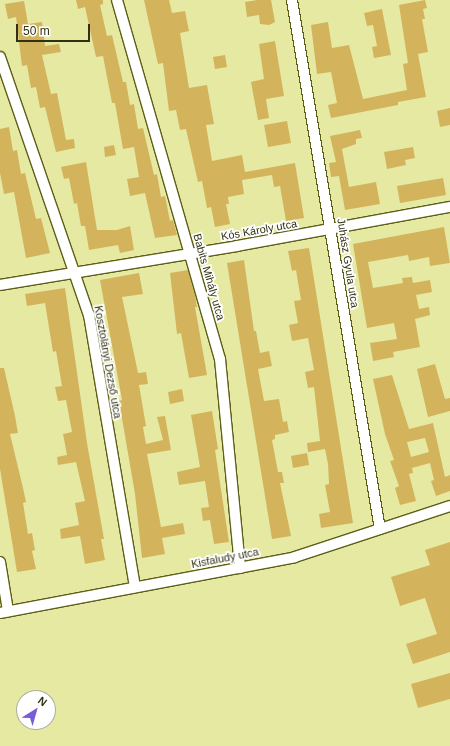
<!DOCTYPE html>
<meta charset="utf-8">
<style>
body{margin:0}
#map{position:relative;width:450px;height:746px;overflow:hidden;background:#e6e9a2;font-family:Arial,sans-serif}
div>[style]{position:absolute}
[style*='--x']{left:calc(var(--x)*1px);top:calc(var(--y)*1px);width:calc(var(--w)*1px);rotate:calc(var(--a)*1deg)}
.building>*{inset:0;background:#d3b45d}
.roads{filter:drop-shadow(1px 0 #5d5e16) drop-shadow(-1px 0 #5d5e16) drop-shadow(0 1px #5d5e16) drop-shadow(0 -1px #5d5e16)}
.street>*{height:10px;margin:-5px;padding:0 5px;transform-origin:5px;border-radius:5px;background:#fff}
span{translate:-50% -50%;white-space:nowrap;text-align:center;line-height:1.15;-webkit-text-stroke:3.5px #fff;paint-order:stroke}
.street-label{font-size:11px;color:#303114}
.north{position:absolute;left:16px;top:690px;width:40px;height:40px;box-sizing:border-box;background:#fff;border:1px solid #acada1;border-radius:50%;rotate:37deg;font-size:11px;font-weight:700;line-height:16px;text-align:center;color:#303114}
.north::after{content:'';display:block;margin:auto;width:14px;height:18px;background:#795cd7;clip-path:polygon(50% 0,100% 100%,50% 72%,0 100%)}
.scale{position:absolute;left:16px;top:24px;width:74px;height:18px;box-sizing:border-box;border:2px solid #303114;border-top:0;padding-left:5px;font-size:12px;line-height:14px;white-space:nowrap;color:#303114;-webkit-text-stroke:3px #fff;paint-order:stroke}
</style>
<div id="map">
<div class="building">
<div style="clip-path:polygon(76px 0,103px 0,103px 4px,100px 5px,107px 36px,112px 35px,123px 82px,126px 82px,130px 105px,134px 104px,138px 129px,143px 128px,154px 175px,157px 174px,161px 197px,165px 196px,170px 221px,173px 220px,177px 235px,155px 238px,145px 193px,130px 196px,127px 179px,139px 177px,134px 147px,123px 149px,115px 103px,112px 103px,103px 56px,96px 57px,85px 7px,78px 9px)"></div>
<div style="clip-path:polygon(144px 0,169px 0,172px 13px,185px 11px,189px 31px,180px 33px,189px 88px,207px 85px,214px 124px,206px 125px,212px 161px,242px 155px,245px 172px,295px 163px,304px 218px,286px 221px,280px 186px,274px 187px,272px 175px,242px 180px,244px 194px,228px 197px,229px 204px,226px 204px,230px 224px,215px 227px,211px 207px,207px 208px,202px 181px,198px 182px,186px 129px,180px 130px,176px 110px,169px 111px,163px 63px,158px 64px)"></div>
<div style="clip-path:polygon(257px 0,271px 0,275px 22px,269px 25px,260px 24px,259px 15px,247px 17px,245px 2px)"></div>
<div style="clip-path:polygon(425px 0,427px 8px,423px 9px,425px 19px,422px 19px,428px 52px,418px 54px,426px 97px,398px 102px,398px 105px,331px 118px,328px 105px,337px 103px,331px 72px,317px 74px,311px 25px,328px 22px,332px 48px,349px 45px,363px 99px,407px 90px,403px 64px,408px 63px,399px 5px)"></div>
<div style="clip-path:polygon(24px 1px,28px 24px,42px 22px,45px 46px,59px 44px,61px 52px,42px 55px,51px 94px,57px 93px,66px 140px,74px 139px,75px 148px,56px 152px,45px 107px,40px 108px,36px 87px,31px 88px,27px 65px,22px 66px,16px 17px,8px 19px,5px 4px)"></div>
<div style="clip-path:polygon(382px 9px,391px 55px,374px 58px,372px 47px,377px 46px,373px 25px,367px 26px,364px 13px)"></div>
<div style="clip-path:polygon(275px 41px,284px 96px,266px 99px,269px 118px,258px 120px,251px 82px,264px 79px,259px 44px)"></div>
<div style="clip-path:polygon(225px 55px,227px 67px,215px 69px,213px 57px)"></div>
<div style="clip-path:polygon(450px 108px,450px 125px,440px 127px,437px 111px)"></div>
<div style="clip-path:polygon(287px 121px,291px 143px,268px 147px,264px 125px)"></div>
<div style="clip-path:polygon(9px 127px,13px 151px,17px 150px,21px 174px,25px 173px,36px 219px,41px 218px,50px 253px,26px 258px,14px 192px,4px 194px,0 173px,0 129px)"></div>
<div style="clip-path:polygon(360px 130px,362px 138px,356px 139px,356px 144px,342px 149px,349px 187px,376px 182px,380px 204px,345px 210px,339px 176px,331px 177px,329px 163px,336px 162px,330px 136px)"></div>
<div style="clip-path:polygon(114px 145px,116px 155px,105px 157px,104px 147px)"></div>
<div style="clip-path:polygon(413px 147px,415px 158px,405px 160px,406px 165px,387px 169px,384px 152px)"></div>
<div style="clip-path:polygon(86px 162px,97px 230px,117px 230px,130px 226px,134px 250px,120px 253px,118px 245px,89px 250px,85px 226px,81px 226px,77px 203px,74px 204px,69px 178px,64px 179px,61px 167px)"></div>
<div style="clip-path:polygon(443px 178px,446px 195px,400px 203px,397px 186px)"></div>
<div style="clip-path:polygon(444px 227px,450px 263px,430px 266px,429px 257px,409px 261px,408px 255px,368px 262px,373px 288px,403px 283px,402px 278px,412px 277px,413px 283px,430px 280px,432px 292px,416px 295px,419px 309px,429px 307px,430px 315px,415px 319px,420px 347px,393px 352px,394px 357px,373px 361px,370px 343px,397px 339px,394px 323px,367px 328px,353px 244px)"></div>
<div style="clip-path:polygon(309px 248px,353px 523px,321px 528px,319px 514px,330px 512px,325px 485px,329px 484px,328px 464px,325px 449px,308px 452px,307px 443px,320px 441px,314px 387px,308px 388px,305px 372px,314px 370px,308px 338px,292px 341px,289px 325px,298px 323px,294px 301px,301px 300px,296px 270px,292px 271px,288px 251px)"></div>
<div style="clip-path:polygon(244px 260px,254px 331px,256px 331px,260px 353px,269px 351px,272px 366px,258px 369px,264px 401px,279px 399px,283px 422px,287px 421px,289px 432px,275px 435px,275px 439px,272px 440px,278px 472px,282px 472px,284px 483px,280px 483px,291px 536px,272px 539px,227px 263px)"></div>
<div style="clip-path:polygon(188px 270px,195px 295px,197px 307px,195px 307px,207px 375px,189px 378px,181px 333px,177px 334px,170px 273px)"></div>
<div style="clip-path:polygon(139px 273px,143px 294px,122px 297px,138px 373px,146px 372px,148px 384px,139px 385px,146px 426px,143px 427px,146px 444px,163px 440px,157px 417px,165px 416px,171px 450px,147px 454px,161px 527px,183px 523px,185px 534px,162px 538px,165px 554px,142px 558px,135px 494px,119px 401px,122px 400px,100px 280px)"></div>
<div style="clip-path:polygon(65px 288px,87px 443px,104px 539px,101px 539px,105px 560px,85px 564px,80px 536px,61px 539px,60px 529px,79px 525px,75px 503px,85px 501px,76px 462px,58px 465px,57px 457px,67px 455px,63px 434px,72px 432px,66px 400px,58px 401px,55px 387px,62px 386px,56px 351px,53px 352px,45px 303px,27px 306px,25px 294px)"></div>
<div style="clip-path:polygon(435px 364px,445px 399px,450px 398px,450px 411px,428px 417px,417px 369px)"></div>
<div style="clip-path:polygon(0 368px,4px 368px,15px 416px,18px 433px,10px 434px,23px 488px,26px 502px,23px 503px,28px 534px,32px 533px,35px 550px,32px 551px,36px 569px,17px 572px,0 469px)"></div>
<div style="clip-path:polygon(evenodd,392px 375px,409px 429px,433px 423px,445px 477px,450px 475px,450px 491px,436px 496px,431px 481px,434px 480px,430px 463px,412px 468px,413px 473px,409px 474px,416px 501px,400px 505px,395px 488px,399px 486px,390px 461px,394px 460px,385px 434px,373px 379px,392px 375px,425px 438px,429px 452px,411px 457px,407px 442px,425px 438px)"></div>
<div style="clip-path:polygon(182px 389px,184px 401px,170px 404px,168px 392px)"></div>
<div style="clip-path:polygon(212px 411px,218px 449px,215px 450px,229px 542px,214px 544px,210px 520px,203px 521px,201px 508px,209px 507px,205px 481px,179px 485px,177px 472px,200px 467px,191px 415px)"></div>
<div style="clip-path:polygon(307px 453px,309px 465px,293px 468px,291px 456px)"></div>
<div style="clip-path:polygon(450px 542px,450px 652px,413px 664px,406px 644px,437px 634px,425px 598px,400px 606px,391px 577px,430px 565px,425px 550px)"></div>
<div style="clip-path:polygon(450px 673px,450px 699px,418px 708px,411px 684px)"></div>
</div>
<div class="roads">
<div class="street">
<div style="--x:117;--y:0;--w:373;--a:74"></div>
<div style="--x:220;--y:359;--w:210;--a:84.5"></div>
<div style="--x:292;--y:0;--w:536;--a:80.56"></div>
<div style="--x:0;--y:57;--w:273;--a:71"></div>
<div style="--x:89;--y:315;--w:276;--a:80.4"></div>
<div style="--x:0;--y:285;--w:240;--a:-9.3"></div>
<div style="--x:237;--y:246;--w:217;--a:-10.4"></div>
<div style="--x:0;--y:562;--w:50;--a:80.7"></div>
<div style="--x:0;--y:613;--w:300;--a:-10.7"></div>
<div style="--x:295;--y:557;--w:163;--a:-18.2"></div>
</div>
</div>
<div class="street-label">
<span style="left:259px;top:230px;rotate:-10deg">Kós Károly utca</span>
<span style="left:348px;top:263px;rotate:81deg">Juhász Gyula utca</span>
<span style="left:209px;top:277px;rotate:74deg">Babits Mihály utca</span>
<span style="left:108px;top:362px;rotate:80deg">Kosztolányi Dezső utca</span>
<span style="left:225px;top:558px;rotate:-11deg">Kisfaludy utca</span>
</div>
<div class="north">N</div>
<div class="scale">50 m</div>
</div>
